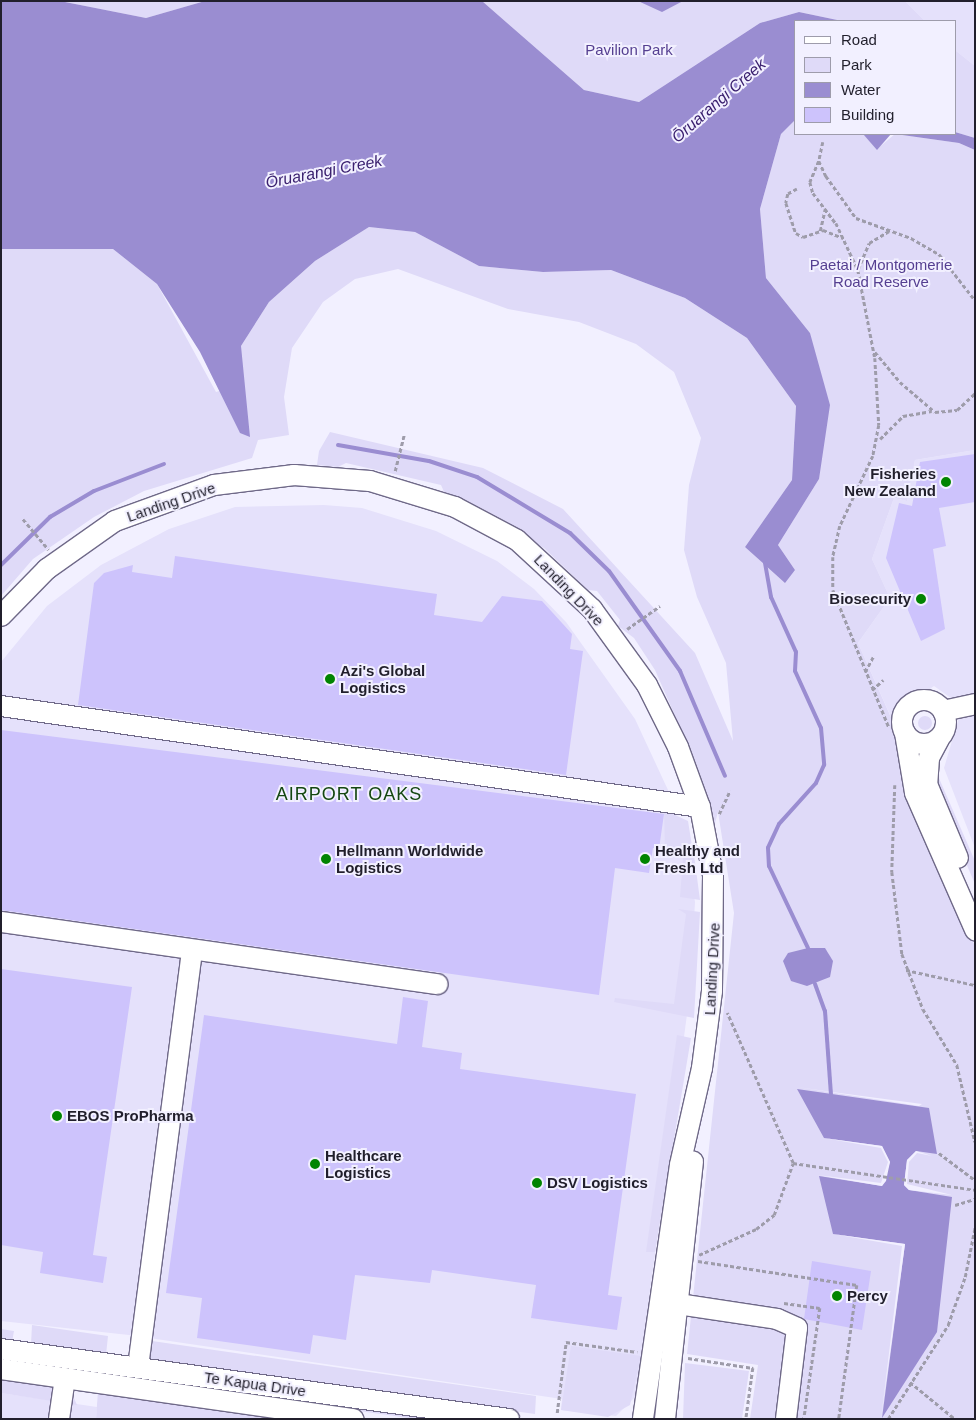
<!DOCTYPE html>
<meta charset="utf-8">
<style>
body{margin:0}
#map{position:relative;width:976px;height:1420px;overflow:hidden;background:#f2f0ff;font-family:Arial,sans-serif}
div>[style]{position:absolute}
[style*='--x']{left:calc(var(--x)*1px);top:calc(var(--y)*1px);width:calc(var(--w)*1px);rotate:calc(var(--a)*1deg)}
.built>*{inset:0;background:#e5e1fb}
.green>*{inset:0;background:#dfdaf8}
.round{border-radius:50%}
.water>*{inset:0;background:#9a8dd1}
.pier>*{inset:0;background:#f2f0ff}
.stream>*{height:4px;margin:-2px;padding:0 2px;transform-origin:2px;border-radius:2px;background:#9a8dd1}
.building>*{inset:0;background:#cdc3fc}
.path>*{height:2.5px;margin-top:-1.25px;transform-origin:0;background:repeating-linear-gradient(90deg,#9e9caa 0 4px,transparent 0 6.5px)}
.roads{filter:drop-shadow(1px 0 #6f6988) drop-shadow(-1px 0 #6f6988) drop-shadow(0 1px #6f6988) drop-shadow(0 -1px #6f6988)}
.minor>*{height:20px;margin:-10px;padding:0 10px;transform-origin:10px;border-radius:10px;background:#fff}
.minor>.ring{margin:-10px;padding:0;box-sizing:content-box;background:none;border:20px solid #fff;border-radius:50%}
.dots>*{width:14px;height:14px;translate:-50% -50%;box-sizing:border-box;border:2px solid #f2f0ff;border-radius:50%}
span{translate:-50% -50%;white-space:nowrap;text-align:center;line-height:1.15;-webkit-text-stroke:4px #f2f0ff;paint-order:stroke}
.park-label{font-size:15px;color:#553f91}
.poi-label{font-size:15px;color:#211f2c;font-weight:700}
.right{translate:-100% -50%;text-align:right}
.left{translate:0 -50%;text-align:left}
.street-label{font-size:15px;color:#211f2c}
.water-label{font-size:16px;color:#3a206f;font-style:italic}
.quarter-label{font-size:18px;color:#144711;letter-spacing:1px}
.frame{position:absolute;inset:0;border:2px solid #211f2c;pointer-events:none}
.legend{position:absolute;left:794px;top:20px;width:162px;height:115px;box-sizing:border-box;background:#f2f0ff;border:1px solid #9e9cab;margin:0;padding:6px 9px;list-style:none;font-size:15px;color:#211f2c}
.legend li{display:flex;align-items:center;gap:10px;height:25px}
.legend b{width:25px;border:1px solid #9e9cab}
</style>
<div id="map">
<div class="built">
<div style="clip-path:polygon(905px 1px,975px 1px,975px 66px,955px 50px,955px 21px,925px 21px)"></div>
<div style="clip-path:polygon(975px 450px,975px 848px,944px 768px,960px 714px,951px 698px,934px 686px,891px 717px,858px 643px,890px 598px,872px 559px,894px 498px,907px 501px,915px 460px)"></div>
<div style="clip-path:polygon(324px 505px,362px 508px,436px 531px,497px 561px,534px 589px,566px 622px,635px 719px,668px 790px,686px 847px,695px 902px,690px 992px,636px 1396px,616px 1416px,561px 1410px,562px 1399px,129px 1335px,1px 1321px,1px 662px,47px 606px,101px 565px,169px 529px,235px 507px)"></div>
<div style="clip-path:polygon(1px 1393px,97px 1407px,96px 1419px,1px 1419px)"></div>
</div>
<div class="green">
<div style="clip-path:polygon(60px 1px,205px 1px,146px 18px)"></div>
<div style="clip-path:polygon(482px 1px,905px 1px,925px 21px,842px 21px,799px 12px,760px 23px,639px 102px,584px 90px)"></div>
<div style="clip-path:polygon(955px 50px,975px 66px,975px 138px,955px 132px)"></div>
<div style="clip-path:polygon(795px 120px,795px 134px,863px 134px,877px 149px,895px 134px,959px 143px,975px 150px,975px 450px,915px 460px,907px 501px,894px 498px,872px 559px,890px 598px,858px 643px,897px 731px,900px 771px,909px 798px,975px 946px,975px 1419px,750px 1419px,758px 1365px,687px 1354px,734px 913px,718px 812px,714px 827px,697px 766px,655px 670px,634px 638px,618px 626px,620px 620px,597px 591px,588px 590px,544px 548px,445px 494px,441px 485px,346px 463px,338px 467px,317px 465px,319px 451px,330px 432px,483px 468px,563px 509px,695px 653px,733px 741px,726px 663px,697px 597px,684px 550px,689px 485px,701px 438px,674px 372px,636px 344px,579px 322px,508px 309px,398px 269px,355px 279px,323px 302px,292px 348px,284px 397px,289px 435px,258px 440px,252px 458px,144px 491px,94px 517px,33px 559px,1px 596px,1px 249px,113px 249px,157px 284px,216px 392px,223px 390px,241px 346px,269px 302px,315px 261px,369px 227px,415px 232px,479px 266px,543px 272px,611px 270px,685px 298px,747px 338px,796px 406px,792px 480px,745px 547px,795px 570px,778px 545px,819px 479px,810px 333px,766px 278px,760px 209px,781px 134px)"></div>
<div class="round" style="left:918px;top:716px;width:14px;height:14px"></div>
<div style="clip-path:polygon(938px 776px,975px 861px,975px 884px,934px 789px)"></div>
<div style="clip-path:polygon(664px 810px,688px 821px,693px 852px,665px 848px)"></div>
<div style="clip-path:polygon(672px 852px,694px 855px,700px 900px,680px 897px,683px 858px)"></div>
<div style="clip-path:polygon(678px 909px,700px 912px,694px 1018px,614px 1002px,615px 998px,674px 1004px,686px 914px)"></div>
<div style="clip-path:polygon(677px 1035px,691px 1038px,655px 1252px,646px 1252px)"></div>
<div style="clip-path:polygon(32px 1325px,108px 1336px,106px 1355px,31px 1344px)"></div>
<div style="clip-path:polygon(1px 1329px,14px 1331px,12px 1342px,1px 1340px)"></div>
<div style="clip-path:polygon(152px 1341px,536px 1396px,535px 1414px,150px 1360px)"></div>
<div style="clip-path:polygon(571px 1346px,641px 1356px,630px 1405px,608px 1417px,561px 1410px)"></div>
<div style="clip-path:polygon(1px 1356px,454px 1419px,416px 1419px,1px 1361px)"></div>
<div style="clip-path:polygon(685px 1363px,749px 1371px,742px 1419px,683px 1419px)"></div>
<div style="clip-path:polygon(1px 1377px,69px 1387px,77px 1405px,1px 1393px)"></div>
<div style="clip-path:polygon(98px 1391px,300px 1419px,96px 1419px)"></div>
</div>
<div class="water">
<div style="clip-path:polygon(1px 1px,60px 1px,146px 18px,205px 1px,482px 1px,584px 90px,639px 102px,760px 23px,799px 12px,842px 21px,795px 21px,795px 120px,781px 134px,760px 209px,766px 278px,810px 333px,830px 405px,819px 479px,778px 545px,795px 570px,785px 583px,745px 547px,792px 480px,796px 406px,747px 338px,685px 298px,611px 270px,543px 272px,479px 266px,415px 232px,369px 227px,315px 261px,269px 302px,241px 346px,250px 437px,240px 433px,200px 352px,157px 284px,113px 249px,1px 249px)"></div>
<div style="clip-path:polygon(638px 1px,683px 1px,662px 12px)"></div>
<div style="clip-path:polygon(955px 132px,975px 138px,975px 150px,959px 143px,895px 134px)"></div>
<div style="clip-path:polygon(863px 134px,891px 134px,877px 150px)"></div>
<div style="clip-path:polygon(808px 948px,825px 948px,833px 961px,830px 977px,807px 986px,791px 981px,783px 961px,788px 953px)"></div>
<div style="clip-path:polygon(797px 1089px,929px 1108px,937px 1154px,916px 1151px,907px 1160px,904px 1185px,909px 1190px,952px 1197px,937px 1332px,882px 1418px,905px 1244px,833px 1234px,819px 1176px,882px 1186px,890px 1162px,882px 1146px,824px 1138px)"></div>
</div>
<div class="pier">
<div style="clip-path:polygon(797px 1087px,832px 1092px,922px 1104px,919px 1106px)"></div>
<div style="clip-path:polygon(824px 1138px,882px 1146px,890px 1162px,886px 1181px,882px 1186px,817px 1175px,881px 1183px,888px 1162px,881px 1148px)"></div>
<div style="clip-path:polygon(916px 1151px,932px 1156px,917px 1153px,909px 1162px,907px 1184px,952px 1195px,909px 1190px,904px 1185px,907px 1160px)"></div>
<div style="clip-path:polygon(833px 1234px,905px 1244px,881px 1419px,902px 1246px)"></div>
</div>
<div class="stream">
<div style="--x:338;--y:445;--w:92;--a:10"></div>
<div style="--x:429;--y:461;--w:51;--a:18.4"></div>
<div style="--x:477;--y:477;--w:109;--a:31.1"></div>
<div style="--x:570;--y:533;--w:54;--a:44.3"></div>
<div style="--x:609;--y:571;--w:123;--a:54.6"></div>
<div style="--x:680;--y:671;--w:114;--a:66.8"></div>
<div style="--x:765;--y:563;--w:35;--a:80"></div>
<div style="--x:771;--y:597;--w:60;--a:65.6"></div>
<div style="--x:796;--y:652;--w:19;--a:93"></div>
<div style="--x:795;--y:671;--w:63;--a:65.5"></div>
<div style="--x:821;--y:728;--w:37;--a:85"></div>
<div style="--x:824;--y:765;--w:20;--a:114"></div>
<div style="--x:816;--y:783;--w:55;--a:132.1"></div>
<div style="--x:779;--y:824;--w:26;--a:115"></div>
<div style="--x:768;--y:848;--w:18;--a:87"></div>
<div style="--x:769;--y:866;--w:91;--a:64.6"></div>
<div style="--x:1;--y:565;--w:69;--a:-44.4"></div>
<div style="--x:50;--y:517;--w:51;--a:-30.6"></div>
<div style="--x:94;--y:491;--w:75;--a:-21.1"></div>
<div style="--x:815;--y:984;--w:29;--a:70"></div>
<div style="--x:825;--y:1011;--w:83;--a:85.9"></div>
</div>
<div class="building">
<div style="clip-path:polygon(975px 454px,975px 502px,939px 508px,946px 546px,933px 549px,945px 629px,921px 641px,886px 558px,899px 503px,912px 506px,920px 462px)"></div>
<div style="clip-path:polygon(175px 556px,437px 594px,434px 615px,482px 622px,502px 596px,542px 601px,572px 634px,570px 649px,583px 651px,566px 775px,78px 705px,94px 583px,104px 573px,133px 565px,132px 572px,172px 578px)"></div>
<div style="clip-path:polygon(1px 730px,664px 814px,659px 849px,653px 848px,649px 873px,615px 868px,599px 995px,1px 910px)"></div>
<div style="clip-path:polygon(1px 969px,132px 987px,93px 1255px,107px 1257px,103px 1283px,40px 1273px,43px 1252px,1px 1245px)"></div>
<div style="clip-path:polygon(403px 997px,428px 1001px,422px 1047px,462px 1053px,460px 1069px,636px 1094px,608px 1295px,622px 1297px,617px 1330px,531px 1318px,536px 1285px,432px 1270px,430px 1283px,355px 1275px,346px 1340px,313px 1335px,310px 1354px,197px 1338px,202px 1298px,166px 1293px,204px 1015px,397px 1044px)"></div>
<div style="clip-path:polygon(812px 1261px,871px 1271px,862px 1330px,804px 1319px)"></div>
</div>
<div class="path">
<div style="--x:823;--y:142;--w:19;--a:102"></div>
<div style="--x:819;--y:161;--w:17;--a:65"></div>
<div style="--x:826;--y:176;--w:52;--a:54.5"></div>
<div style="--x:856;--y:218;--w:59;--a:20"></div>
<div style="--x:911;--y:238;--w:32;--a:30"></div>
<div style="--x:939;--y:254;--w:58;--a:52"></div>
<div style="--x:819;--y:161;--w:23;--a:113"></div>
<div style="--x:810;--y:182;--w:11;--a:75"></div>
<div style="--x:813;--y:193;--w:38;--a:53"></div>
<div style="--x:836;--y:223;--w:52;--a:64.9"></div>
<div style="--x:858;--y:270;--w:90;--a:79.1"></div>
<div style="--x:875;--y:358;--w:67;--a:86.6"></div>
<div style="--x:879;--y:425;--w:32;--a:101"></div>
<div style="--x:873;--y:456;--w:77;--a:115.2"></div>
<div style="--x:840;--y:526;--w:32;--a:103"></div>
<div style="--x:833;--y:557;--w:33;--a:90"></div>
<div style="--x:833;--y:590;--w:148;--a:67.8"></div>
<div style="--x:797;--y:189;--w:10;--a:151"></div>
<div style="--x:788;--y:194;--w:9;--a:103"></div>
<div style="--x:786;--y:203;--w:32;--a:72"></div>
<div style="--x:796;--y:233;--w:8;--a:30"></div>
<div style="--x:803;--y:237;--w:21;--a:-19"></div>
<div style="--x:823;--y:230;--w:22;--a:22"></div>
<div style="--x:820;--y:231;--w:23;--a:-77"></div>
<div style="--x:858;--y:269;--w:28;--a:-67"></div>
<div style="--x:869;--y:243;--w:23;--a:-31"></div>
<div style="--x:875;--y:352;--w:39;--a:50"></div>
<div style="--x:900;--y:382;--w:46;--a:40.6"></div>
<div style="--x:935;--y:412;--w:22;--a:-5"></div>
<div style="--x:957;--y:410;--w:25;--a:-43"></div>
<div style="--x:880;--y:439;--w:33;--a:-45"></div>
<div style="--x:903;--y:416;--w:29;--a:-10"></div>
<div style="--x:395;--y:471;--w:37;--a:-76"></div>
<div style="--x:23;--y:519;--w:40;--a:50"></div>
<div style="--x:627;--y:629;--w:40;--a:-34.9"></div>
<div style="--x:865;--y:672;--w:17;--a:-62"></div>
<div style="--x:872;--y:690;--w:15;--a:-42"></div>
<div style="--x:895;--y:785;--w:87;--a:92"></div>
<div style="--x:892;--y:872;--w:83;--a:83"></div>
<div style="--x:902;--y:954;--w:59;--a:69.1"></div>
<div style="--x:923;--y:1009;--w:66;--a:58.7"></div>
<div style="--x:957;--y:1065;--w:79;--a:76.8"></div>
<div style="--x:719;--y:814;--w:26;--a:-65"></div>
<div style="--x:906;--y:970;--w:71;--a:12.3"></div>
<div style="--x:939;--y:1153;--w:45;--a:36.9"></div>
<div style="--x:793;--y:1163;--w:184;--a:8.4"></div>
<div style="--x:955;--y:1205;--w:21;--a:-17"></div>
<div style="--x:699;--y:1255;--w:63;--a:-24.5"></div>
<div style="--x:756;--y:1229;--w:23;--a:-38"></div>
<div style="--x:774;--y:1215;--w:55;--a:-69.9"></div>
<div style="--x:793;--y:1163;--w:164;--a:-113.7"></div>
<div style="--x:698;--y:1261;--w:161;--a:8.6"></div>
<div style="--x:857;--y:1285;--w:135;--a:97.7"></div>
<div style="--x:784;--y:1303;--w:36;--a:8"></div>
<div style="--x:820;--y:1308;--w:112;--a:98.2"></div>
<div style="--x:688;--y:1358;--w:66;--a:8.7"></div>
<div style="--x:753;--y:1368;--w:51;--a:97.8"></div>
<div style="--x:910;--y:1382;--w:58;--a:39.4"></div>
<div style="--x:557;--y:1413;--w:72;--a:-82.8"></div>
<div style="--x:566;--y:1342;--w:72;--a:8"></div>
<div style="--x:593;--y:1419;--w:3;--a:0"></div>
<div style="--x:888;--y:1419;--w:112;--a:-57.4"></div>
<div style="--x:948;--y:1325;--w:51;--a:-70.5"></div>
<div style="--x:965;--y:1277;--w:51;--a:-78.7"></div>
</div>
<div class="roads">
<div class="minor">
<div style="--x:1;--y:616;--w:66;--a:-45.6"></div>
<div style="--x:47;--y:569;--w:83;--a:-35.2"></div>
<div style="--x:115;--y:521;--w:105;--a:-20"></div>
<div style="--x:214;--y:485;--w:81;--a:-7.1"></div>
<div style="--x:294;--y:475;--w:76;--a:4.5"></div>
<div style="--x:370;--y:481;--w:89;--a:17"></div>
<div style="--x:455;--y:507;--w:70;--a:28"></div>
<div style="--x:517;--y:540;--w:102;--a:42.6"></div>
<div style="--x:592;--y:609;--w:94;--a:54.1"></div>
<div style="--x:647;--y:685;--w:69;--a:63.4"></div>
<div style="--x:678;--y:747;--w:64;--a:69.9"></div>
<div style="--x:700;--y:807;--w:69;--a:79.2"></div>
<div style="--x:713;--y:875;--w:116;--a:90.5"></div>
<div style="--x:712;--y:991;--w:78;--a:97.4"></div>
<div style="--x:702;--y:1068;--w:99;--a:102.8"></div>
<div style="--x:680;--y:1165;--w:257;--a:98.3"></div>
<div class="ring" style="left:902px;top:700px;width:24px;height:24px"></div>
<div style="--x:1;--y:706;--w:706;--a:8.22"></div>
<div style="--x:943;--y:711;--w:33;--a:-12"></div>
<div style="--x:905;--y:733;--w:61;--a:80.5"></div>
<div style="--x:915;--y:793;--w:150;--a:66.3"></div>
<div style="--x:939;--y:739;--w:21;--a:118"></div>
<div style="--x:929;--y:758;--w:26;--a:94"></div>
<div style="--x:927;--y:784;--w:80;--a:67.3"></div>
<div style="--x:1;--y:922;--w:441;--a:8.1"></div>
<div style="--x:678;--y:1304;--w:100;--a:8.6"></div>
<div style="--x:777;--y:1319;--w:22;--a:24"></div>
<div style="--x:797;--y:1328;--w:92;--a:96.9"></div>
<div style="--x:1;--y:1349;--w:513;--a:7.85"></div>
<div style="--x:138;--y:1367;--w:419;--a:-82.6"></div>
<div style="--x:1;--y:1369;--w:356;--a:8.1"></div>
<div style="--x:59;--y:1419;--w:41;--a:-81.7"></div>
<div style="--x:665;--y:1419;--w:259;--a:-83.8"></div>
</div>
</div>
<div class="dots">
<div style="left:946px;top:482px;background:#018401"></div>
<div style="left:921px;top:599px;background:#018401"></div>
<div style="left:330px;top:679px;background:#018401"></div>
<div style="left:326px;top:859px;background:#018401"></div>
<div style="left:645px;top:859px;background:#018401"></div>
<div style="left:57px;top:1116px;background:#018401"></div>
<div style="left:315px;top:1164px;background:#018401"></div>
<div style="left:537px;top:1183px;background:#018401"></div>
<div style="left:837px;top:1296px;background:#018401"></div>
</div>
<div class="park-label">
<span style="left:629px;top:50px">Pavilion Park</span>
<span style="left:881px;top:273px">Paetai / Montgomerie<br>Road Reserve</span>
</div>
<div class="poi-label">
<span class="right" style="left:936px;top:482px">Fisheries<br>New Zealand</span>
<span class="right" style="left:911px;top:599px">Biosecurity</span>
<span class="left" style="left:340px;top:679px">Azi's Global<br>Logistics</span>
<span class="left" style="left:336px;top:859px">Hellmann Worldwide<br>Logistics</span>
<span class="left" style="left:655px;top:859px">Healthy and<br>Fresh Ltd</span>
<span class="left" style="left:67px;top:1116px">EBOS ProPharma</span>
<span class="left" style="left:325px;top:1164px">Healthcare<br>Logistics</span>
<span class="left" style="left:547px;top:1183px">DSV Logistics</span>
<span class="left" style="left:847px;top:1296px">Percy</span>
</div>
<div class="street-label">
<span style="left:171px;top:502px;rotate:-19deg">Landing Drive</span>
<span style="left:569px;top:590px;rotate:46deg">Landing Drive</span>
<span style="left:712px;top:969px;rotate:-87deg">Landing Drive</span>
<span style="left:255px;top:1384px;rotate:8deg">Te Kapua Drive</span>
</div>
<div class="water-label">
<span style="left:719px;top:101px;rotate:-41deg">Ōruarangi Creek</span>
<span style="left:324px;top:172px;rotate:-11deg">Ōruarangi Creek</span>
</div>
<div class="quarter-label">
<span style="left:349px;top:794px">AIRPORT OAKS</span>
</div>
<div class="frame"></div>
<ul class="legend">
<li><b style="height:6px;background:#fff"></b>Road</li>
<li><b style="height:14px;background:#dfdaf8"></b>Park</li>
<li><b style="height:14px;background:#9a8dd1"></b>Water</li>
<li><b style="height:14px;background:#cdc3fc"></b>Building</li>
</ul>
</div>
